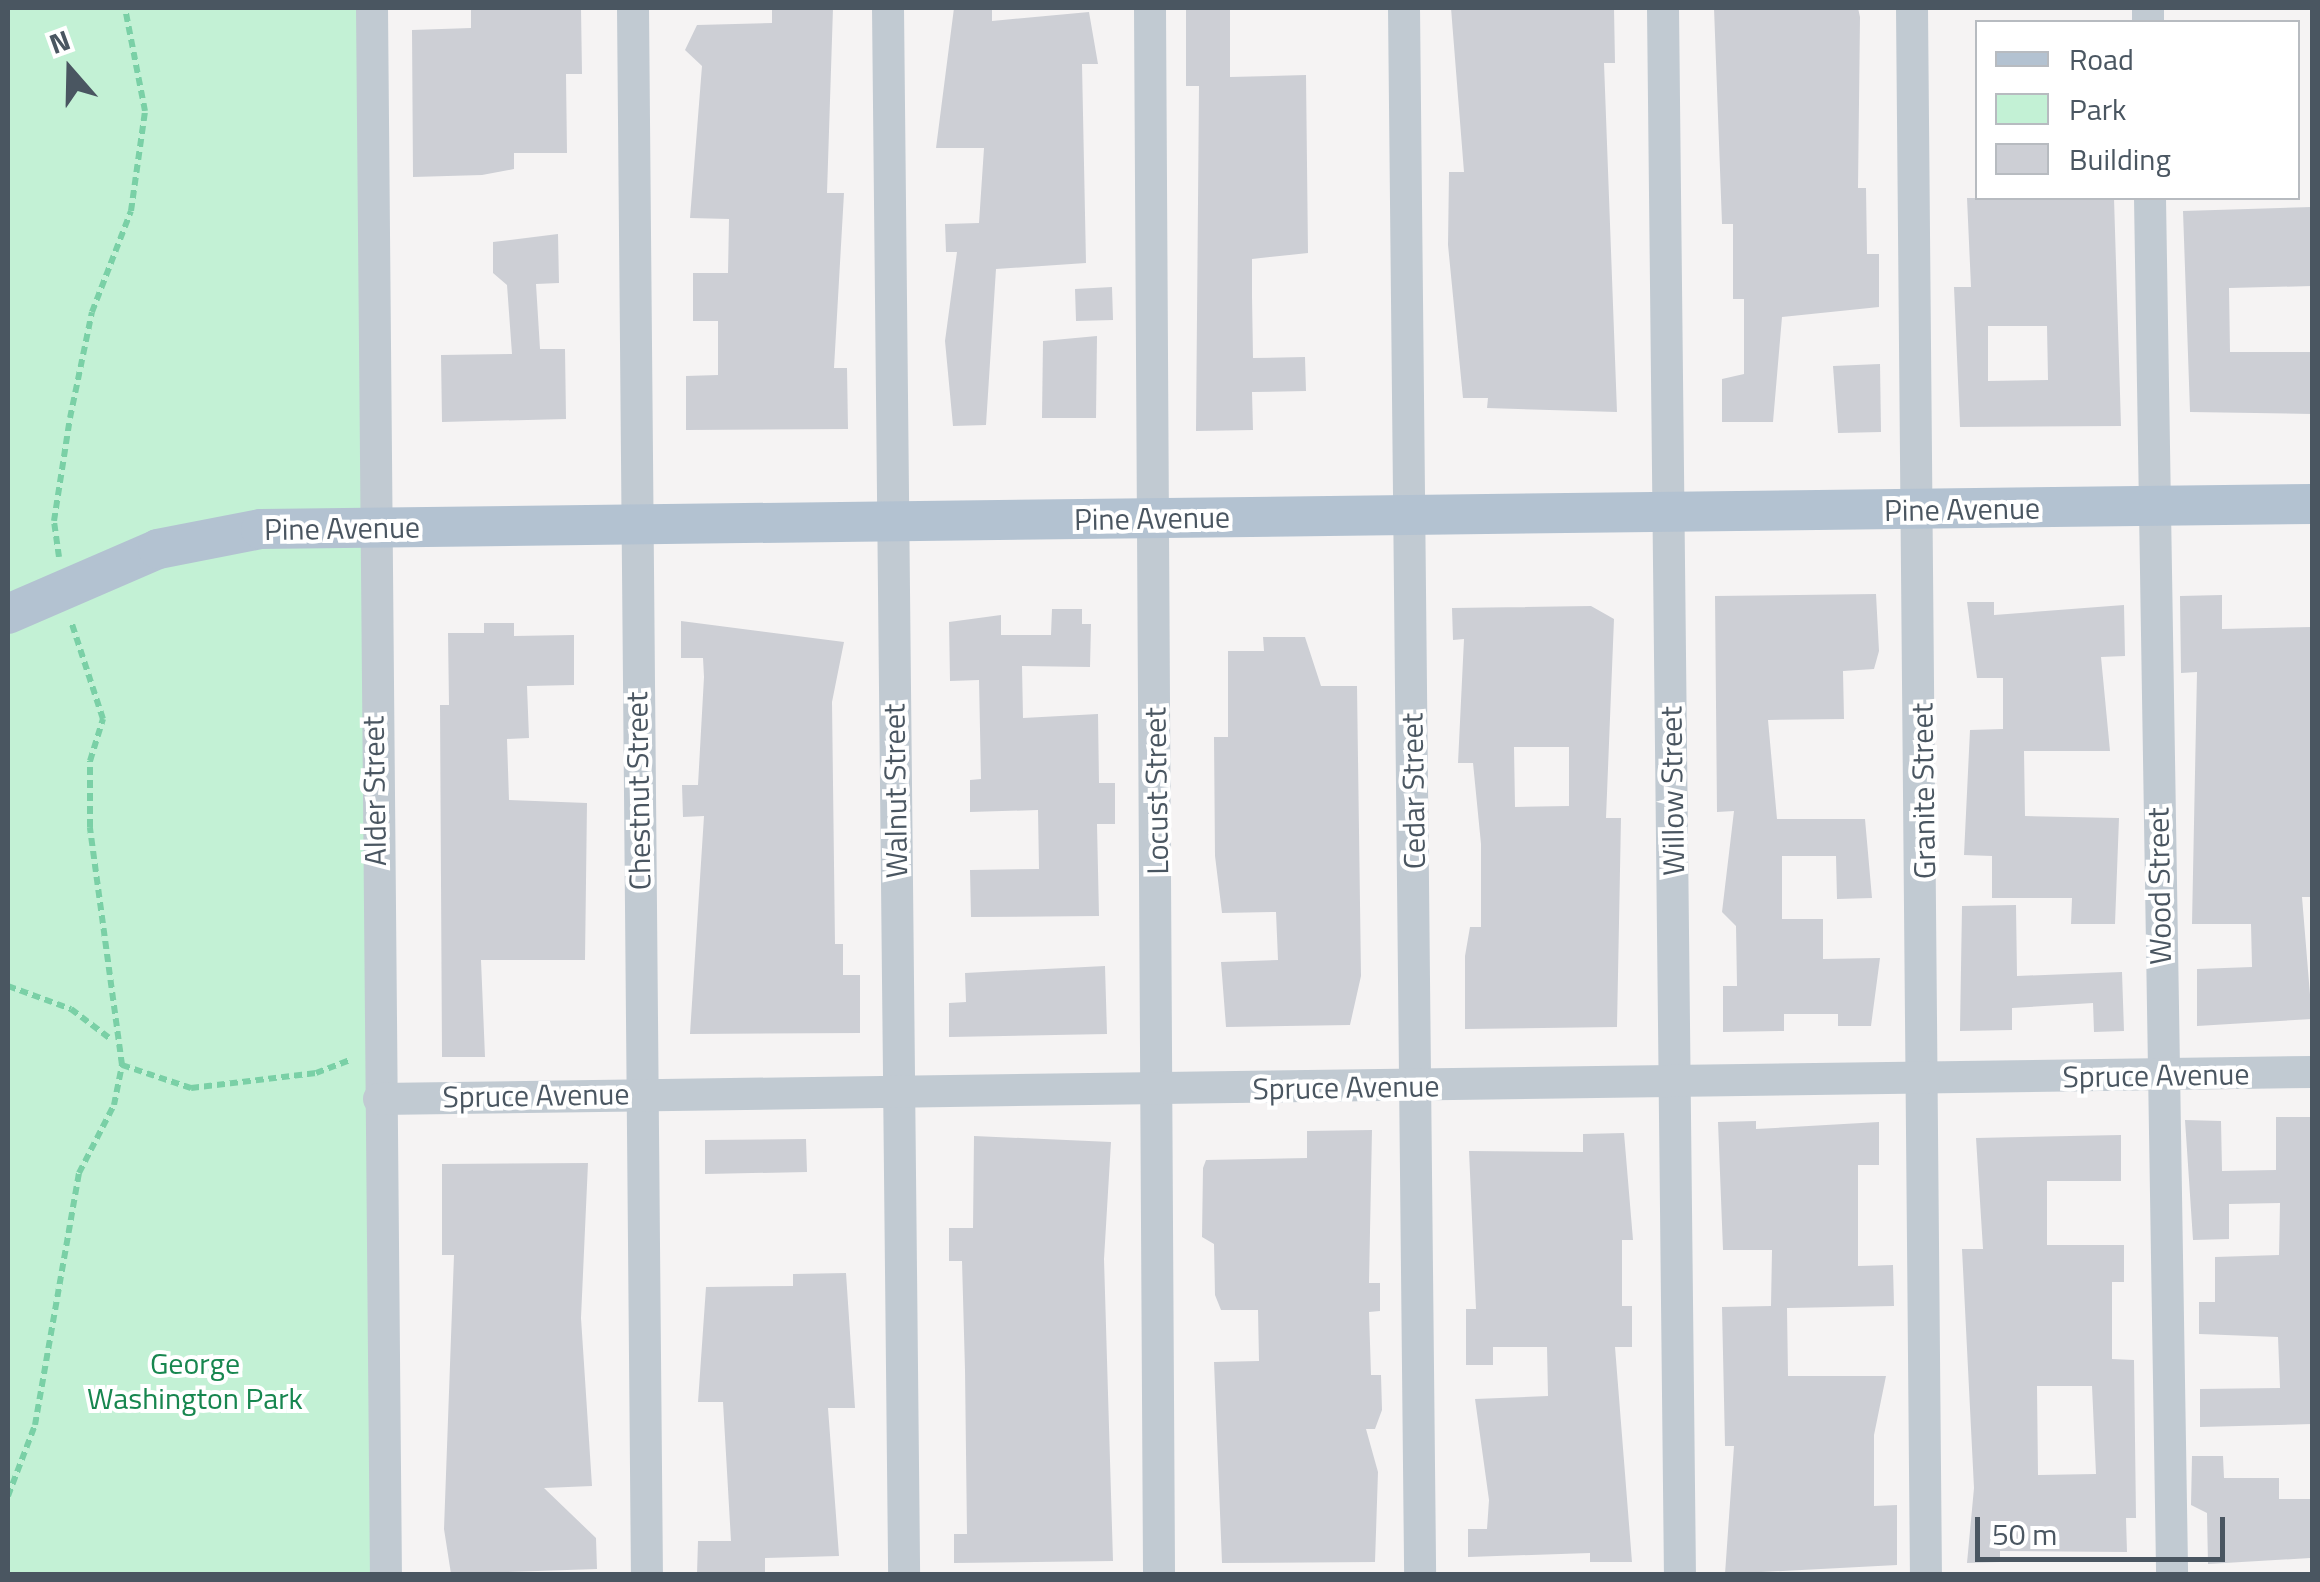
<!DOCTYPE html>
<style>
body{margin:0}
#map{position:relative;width:2320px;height:1582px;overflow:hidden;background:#f5f3f3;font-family:"Titillium Web",sans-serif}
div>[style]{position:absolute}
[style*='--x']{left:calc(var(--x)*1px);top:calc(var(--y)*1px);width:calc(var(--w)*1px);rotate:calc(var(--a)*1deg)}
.green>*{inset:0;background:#c3f1d5}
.building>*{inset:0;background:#cdcfd5}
.path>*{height:6px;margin-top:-3px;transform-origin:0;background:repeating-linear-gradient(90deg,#7ad0a6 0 8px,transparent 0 13px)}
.minor>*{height:32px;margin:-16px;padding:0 16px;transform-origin:16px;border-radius:16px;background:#c1cad2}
.major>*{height:40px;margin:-20px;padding:0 20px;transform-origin:20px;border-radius:20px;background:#b3c2d1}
span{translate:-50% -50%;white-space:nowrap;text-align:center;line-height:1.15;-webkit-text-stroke:8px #fff;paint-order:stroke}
.street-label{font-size:30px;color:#4a5661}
.park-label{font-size:30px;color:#17864f}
.frame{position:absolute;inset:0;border:10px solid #4a5661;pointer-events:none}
.legend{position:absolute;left:1975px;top:20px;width:325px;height:180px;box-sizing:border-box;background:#fff;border:2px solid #b7bbc0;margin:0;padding:12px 18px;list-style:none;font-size:30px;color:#4a5661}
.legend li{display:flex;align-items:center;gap:20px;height:50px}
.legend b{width:50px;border:2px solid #b7bbc0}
.north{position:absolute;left:20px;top:20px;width:100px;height:100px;-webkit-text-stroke:8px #fff;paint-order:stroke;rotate:340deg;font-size:28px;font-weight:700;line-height:40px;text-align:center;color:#4a5661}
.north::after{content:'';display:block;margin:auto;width:35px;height:45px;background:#4a5661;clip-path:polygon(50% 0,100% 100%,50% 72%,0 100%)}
.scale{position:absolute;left:1975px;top:1517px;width:250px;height:45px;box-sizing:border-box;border:5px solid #4a5661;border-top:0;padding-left:12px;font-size:30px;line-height:35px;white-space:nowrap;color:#4a5661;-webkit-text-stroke:8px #fff;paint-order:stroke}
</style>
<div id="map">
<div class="green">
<div style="clip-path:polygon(8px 8px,372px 8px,386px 1574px,8px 1574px)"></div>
</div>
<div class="building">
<div style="clip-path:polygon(471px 8px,581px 8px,582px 74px,566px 74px,567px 153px,514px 153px,514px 169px,482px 175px,413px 177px,412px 30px,471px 28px)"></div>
<div style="clip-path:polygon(772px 8px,833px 8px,827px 193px,844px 193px,834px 368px,847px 368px,848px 429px,686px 430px,686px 376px,718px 375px,718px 321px,693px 321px,693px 273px,728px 273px,729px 219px,690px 218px,702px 66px,685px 50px,697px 25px,772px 23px)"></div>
<div style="clip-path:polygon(954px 8px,992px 8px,992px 21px,1089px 12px,1098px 64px,1082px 64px,1086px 263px,996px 269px,986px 425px,953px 426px,945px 341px,957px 252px,946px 252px,945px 224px,979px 223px,984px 148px,936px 148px)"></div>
<div style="clip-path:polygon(1186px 8px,1230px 8px,1230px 77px,1306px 75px,1308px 253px,1252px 259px,1252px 296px,1253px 358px,1305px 357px,1306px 391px,1252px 392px,1253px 430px,1196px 431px,1199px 86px,1186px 86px)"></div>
<div style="clip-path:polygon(1451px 8px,1614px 8px,1615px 63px,1604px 63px,1617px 412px,1487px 408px,1488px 398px,1463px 398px,1448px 245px,1449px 172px,1464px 172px)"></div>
<div style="clip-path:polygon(1714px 8px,1858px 8px,1860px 17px,1858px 188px,1866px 188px,1867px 254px,1879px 254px,1879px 307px,1782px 317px,1773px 422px,1722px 422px,1722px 379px,1744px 374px,1744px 299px,1733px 299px,1733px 224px,1722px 224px)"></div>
<div style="clip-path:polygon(evenodd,1967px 198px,2114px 198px,2121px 426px,1960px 427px,1954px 287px,1971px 287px,1967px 198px,1988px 326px,2047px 326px,2048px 380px,1988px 381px,1988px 326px)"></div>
<div style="clip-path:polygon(2312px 207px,2312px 286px,2229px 288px,2230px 352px,2312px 352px,2312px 414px,2190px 412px,2183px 211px)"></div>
<div style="clip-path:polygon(558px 234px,559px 283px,536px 284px,540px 349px,565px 349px,566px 419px,442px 422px,441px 355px,512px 354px,507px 285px,493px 273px,493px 242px)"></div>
<div style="clip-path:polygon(1112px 287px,1113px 320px,1076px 321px,1075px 289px)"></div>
<div style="clip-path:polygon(1097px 336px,1096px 418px,1042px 418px,1043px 341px)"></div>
<div style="clip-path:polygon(1880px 364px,1881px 432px,1838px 433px,1833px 366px)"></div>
<div style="clip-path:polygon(1876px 594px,1879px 651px,1874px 669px,1843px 671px,1844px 719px,1768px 720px,1777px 819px,1865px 819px,1872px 898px,1837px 899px,1836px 856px,1782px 856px,1782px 919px,1823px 919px,1823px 959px,1880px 958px,1871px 1026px,1838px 1026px,1838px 1014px,1784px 1014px,1784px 1031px,1723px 1032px,1723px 986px,1737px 986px,1736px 926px,1722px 912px,1734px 811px,1717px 812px,1715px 596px)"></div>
<div style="clip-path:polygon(2222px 595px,2222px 629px,2312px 627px,2312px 897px,2302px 897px,2312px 1019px,2197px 1026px,2197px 969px,2252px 967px,2251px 924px,2192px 924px,2197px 672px,2181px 673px,2180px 596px)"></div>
<div style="clip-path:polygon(1967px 602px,1994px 602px,1994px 615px,2124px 605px,2125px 656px,2101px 657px,2110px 751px,2024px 751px,2025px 816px,2119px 818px,2115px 924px,2071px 924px,2072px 898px,1992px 898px,1992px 856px,1964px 855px,1970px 730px,2003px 729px,2003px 678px,1977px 678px)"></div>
<div style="clip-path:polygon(evenodd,1591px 606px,1614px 619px,1606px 818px,1621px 818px,1617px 1027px,1465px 1029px,1465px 956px,1470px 927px,1481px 927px,1481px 844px,1473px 763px,1458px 763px,1464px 639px,1453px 640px,1452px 608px,1591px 606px,1514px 747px,1569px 747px,1569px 806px,1515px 807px,1514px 747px)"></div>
<div style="clip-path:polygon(1052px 609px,1082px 609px,1082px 624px,1091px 624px,1090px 667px,1022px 666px,1023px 718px,1098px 714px,1099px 783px,1115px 783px,1115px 824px,1097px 824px,1099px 916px,971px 917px,970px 870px,1039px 869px,1038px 810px,970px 812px,970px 780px,981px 779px,979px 680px,950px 681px,949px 622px,1001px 615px,1001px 635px,1051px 635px)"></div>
<div style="clip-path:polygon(681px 621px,844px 642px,832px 702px,835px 944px,843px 944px,843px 975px,860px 975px,860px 1033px,690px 1034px,704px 816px,683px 817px,682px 785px,698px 785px,704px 677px,703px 658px,681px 658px)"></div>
<div style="clip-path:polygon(484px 623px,514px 623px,514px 636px,574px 635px,574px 685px,527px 686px,529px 738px,507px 739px,509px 800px,587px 803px,585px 960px,481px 960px,485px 1057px,442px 1057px,440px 705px,449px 705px,448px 633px,484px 633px)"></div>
<div style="clip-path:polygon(1263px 637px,1305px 637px,1321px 686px,1357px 686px,1361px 976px,1350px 1025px,1226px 1027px,1221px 962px,1278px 960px,1276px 912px,1222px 913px,1215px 856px,1214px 737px,1228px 737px,1228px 651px,1264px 651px)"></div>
<div style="clip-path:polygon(2016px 905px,2017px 976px,2122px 972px,2124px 1031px,2094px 1032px,2093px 1003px,2012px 1008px,2012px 1030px,1960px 1031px,1962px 906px)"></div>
<div style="clip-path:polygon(1105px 966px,1107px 1034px,949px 1037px,949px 1003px,966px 1002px,965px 973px)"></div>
<div style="clip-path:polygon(2276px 1117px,2312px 1117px,2312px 1424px,2200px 1427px,2200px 1389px,2280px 1388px,2278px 1337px,2199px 1334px,2199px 1302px,2215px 1302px,2215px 1257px,2279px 1255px,2280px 1203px,2229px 1204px,2229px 1239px,2193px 1240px,2185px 1120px,2221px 1121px,2222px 1171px,2276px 1170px)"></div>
<div style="clip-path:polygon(1756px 1121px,1756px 1129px,1879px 1122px,1879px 1165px,1858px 1165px,1858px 1266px,1893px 1265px,1894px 1306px,1787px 1308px,1788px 1376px,1886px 1376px,1874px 1435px,1874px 1506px,1897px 1505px,1897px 1565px,1725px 1574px,1734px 1446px,1725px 1446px,1722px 1307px,1771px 1306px,1772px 1250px,1723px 1250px,1718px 1122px)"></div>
<div style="clip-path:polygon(1372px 1130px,1369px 1283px,1380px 1283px,1380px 1311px,1369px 1312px,1371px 1375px,1381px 1375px,1382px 1410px,1375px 1429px,1366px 1429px,1378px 1472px,1375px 1562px,1222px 1563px,1214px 1362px,1259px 1361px,1258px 1310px,1221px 1310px,1215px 1295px,1214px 1244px,1202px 1237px,1203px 1168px,1206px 1160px,1307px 1158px,1307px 1131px)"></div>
<div style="clip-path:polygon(1624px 1133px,1633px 1240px,1622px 1240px,1622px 1306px,1632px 1306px,1632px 1347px,1615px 1347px,1632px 1562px,1590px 1562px,1590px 1553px,1468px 1557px,1468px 1529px,1487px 1529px,1489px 1500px,1475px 1399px,1548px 1396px,1547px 1347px,1493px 1347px,1493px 1365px,1466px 1365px,1466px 1309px,1476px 1309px,1469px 1151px,1583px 1152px,1583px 1134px)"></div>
<div style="clip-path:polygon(evenodd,2121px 1135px,2121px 1181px,2047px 1181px,2047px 1245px,2124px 1245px,2124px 1282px,2112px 1282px,2112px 1359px,2134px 1360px,2136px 1518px,2126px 1518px,2127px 1552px,2000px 1551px,2000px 1562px,1967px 1563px,1974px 1488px,1962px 1249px,1983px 1249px,1976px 1138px,2121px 1135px,2037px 1386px,2092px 1386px,2096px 1474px,2038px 1475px,2037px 1386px)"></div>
<div style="clip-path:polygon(974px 1136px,1111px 1142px,1104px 1259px,1113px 1561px,954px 1563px,954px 1534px,967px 1534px,965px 1370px,962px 1261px,949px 1261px,949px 1228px,973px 1228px)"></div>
<div style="clip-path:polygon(806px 1139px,807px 1172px,705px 1174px,705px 1140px)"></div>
<div style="clip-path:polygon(588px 1163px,581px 1318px,592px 1486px,544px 1488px,596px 1538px,597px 1569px,451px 1574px,444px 1529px,454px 1255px,442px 1255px,442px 1164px)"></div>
<div style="clip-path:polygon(846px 1273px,855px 1408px,828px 1408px,839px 1556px,765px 1558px,765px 1574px,697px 1574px,698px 1541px,731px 1541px,723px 1402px,698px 1402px,706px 1287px,793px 1286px,793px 1274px)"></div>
<div style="clip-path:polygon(2192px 1456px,2223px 1456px,2224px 1478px,2279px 1478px,2279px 1499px,2312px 1499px,2310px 1558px,2208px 1564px,2207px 1513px,2191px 1505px)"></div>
</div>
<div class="path">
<div style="--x:59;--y:557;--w:36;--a:-98"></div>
<div style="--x:54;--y:521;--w:104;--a:-81.2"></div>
<div style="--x:70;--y:418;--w:108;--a:-78.3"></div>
<div style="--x:92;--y:312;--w:108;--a:-68.9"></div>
<div style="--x:131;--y:211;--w:101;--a:-82"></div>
<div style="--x:145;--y:111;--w:105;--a:-101"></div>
<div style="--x:8;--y:986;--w:67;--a:20.1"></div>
<div style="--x:71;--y:1009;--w:51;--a:37.1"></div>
<div style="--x:122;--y:1065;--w:73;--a:18.4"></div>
<div style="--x:191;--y:1088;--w:126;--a:-6.8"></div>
<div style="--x:316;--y:1073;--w:36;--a:-21"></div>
<div style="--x:8;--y:1496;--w:76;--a:-69.2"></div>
<div style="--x:35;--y:1425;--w:256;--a:-80.1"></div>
<div style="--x:79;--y:1173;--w:76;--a:-62.8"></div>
<div style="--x:114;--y:1105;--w:41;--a:-78.7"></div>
<div style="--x:122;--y:1065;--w:240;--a:-97.7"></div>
<div style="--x:90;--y:827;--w:66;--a:-90"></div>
<div style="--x:90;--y:761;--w:44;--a:-72.8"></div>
<div style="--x:103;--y:719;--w:100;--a:-108.1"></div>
</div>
<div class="minor">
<div style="--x:372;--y:8;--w:1566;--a:89.49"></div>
<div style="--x:633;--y:8;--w:1566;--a:89.49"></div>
<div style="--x:888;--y:8;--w:1566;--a:89.41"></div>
<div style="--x:1150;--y:8;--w:1566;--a:89.67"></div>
<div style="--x:1404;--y:8;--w:1566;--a:89.41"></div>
<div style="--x:1663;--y:8;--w:1566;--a:89.38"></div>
<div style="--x:1912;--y:8;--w:1566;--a:89.49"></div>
<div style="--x:2148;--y:8;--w:14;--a:90"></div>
<div style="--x:2150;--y:198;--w:1376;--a:89.08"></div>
<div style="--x:379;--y:1099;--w:1933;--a:-0.8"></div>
</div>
<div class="major">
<div style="--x:8;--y:614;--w:163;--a:-23.4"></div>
<div style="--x:158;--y:549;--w:105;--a:-11"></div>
<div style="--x:261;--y:529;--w:2051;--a:-0.7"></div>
</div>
<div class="street-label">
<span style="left:1962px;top:509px;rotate:-1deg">Pine Avenue</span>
<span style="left:1152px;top:518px;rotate:-1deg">Pine Avenue</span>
<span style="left:342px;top:528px;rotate:-1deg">Pine Avenue</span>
<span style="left:374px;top:791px;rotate:-91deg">Alder Street</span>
<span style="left:638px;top:791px;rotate:-91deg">Chestnut Street</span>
<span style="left:895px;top:791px;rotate:-91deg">Walnut Street</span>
<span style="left:1156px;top:791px;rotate:-91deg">Locust Street</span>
<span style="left:1413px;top:791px;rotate:-91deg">Cedar Street</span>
<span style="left:1672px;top:791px;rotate:-91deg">Willow Street</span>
<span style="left:1923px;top:791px;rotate:-91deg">Granite Street</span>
<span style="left:2159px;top:886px;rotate:-91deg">Wood Street</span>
<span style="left:2156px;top:1075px;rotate:-1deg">Spruce Avenue</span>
<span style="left:1346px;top:1087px;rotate:-1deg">Spruce Avenue</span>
<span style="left:536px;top:1095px;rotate:-1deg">Spruce Avenue</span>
</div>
<div class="park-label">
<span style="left:195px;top:1380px">George<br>Washington Park</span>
</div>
<div class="frame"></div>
<ul class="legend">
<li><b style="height:12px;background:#b3c2d1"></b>Road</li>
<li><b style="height:28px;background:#c3f1d5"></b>Park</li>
<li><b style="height:28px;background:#cdcfd5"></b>Building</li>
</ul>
<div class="north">N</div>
<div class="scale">50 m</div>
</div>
